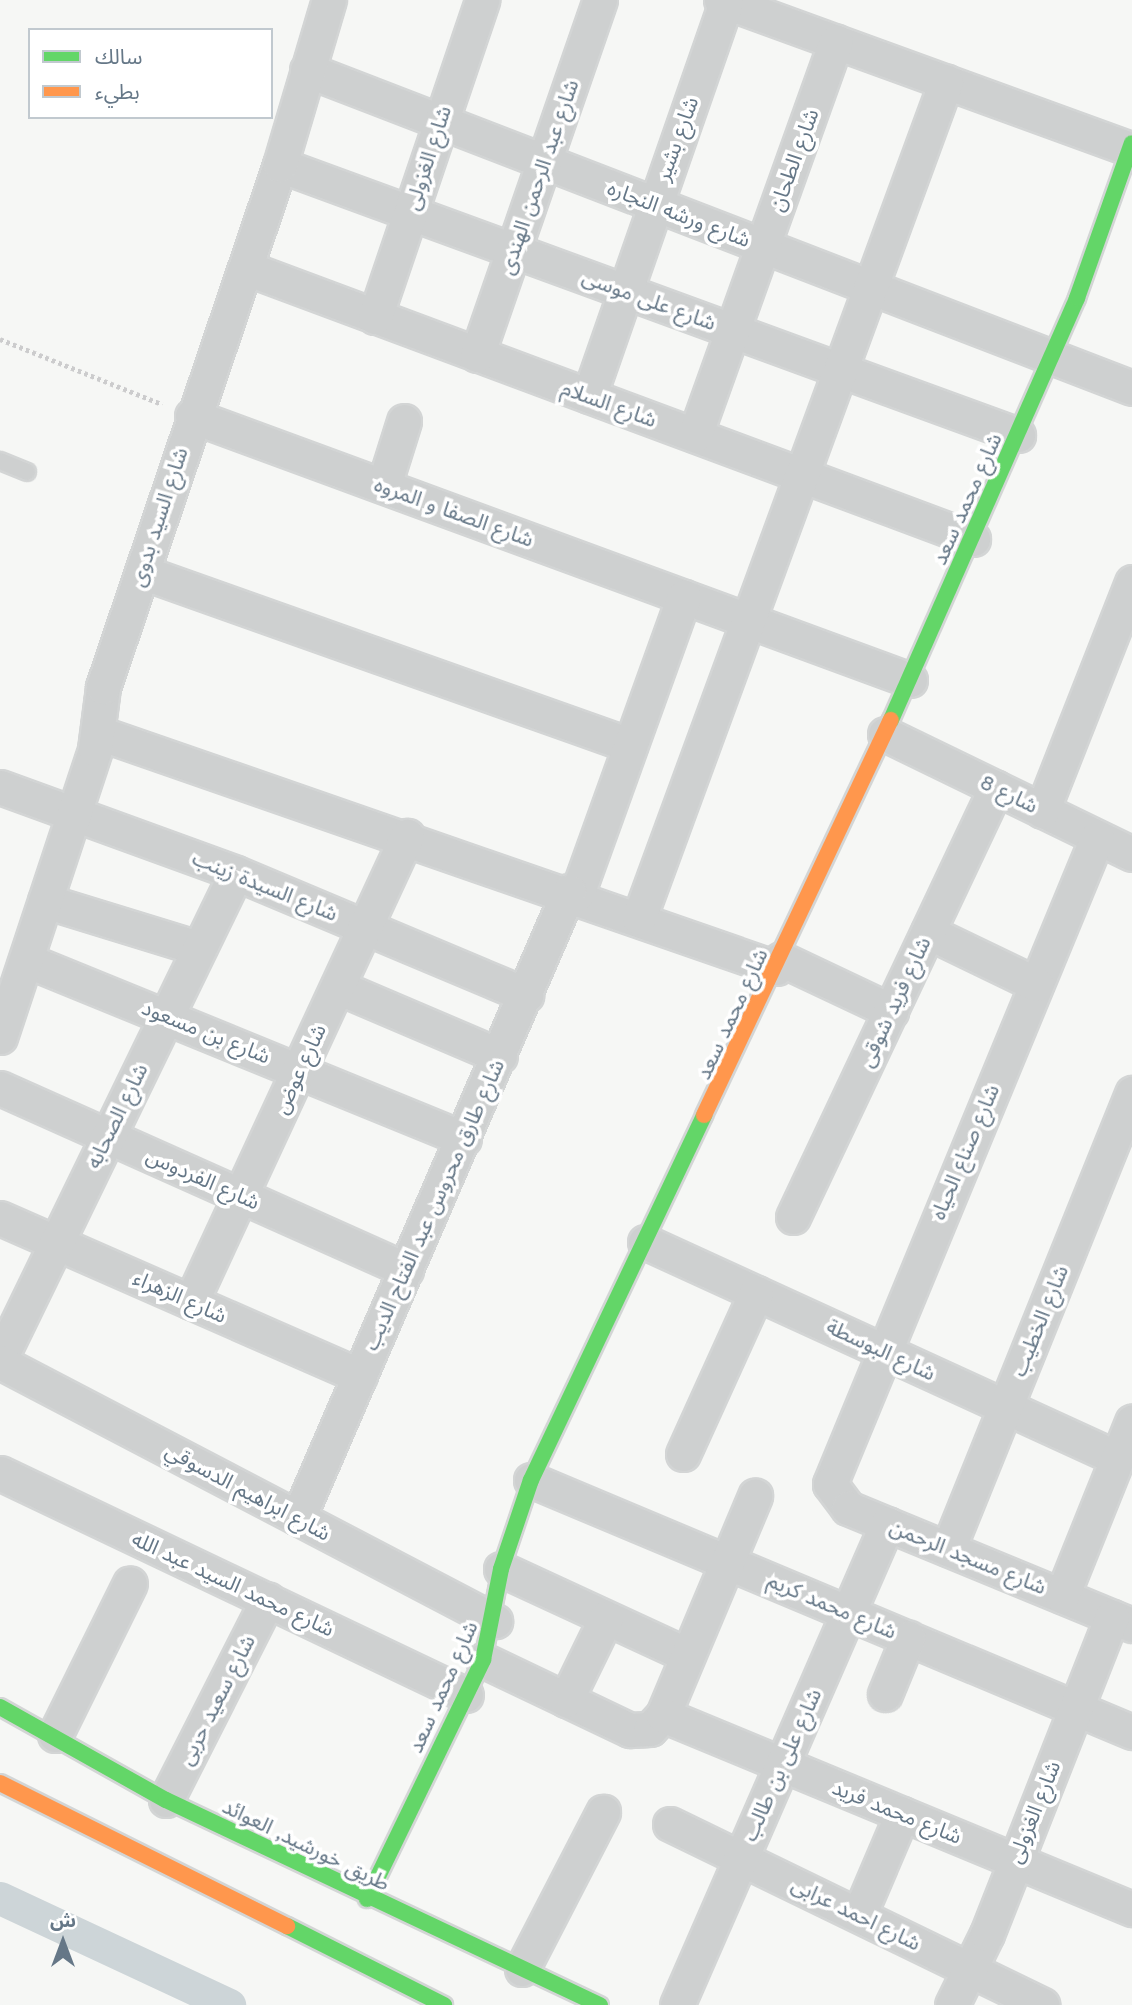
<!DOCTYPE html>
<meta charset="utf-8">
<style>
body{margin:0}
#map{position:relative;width:1132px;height:2005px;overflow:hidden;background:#f6f7f5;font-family:"Work Sans","Noto Sans Arabic",sans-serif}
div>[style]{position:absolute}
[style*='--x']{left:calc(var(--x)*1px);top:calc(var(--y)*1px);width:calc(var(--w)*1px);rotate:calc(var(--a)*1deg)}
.canal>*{height:33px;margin:-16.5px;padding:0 16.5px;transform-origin:16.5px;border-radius:16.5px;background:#cdd5d8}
.path>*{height:4.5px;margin-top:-2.25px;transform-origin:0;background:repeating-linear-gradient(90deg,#cccccd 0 3.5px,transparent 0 7px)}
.roads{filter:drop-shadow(2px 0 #d3d5d5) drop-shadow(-2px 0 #d3d5d5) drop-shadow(0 2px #d3d5d5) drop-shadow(0 -2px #d3d5d5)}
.lane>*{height:16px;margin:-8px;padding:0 8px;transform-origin:8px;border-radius:8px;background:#ced0d0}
.street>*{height:33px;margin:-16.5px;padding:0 16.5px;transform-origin:16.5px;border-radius:16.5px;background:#ced0d0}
.fast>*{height:16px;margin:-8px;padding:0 8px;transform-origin:8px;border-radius:8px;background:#63d668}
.slow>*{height:16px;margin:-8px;padding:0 8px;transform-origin:8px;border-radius:8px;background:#ff974d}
span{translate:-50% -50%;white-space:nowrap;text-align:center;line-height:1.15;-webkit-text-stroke:7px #fff;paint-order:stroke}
.street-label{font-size:21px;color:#657787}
.legend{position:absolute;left:28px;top:28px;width:245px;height:91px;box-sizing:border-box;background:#fff;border:2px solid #c1c9cf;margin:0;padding:9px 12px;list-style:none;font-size:21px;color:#657787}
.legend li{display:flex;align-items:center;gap:14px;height:35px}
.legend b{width:35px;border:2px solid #c1c9cf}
.north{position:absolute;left:28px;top:1907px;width:70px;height:70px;-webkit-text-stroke:5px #fff;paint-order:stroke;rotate:0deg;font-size:19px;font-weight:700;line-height:28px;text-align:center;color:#657787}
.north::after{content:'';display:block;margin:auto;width:24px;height:32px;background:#657787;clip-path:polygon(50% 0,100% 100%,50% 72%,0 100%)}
</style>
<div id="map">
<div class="canal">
<div style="--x:0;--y:1898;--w:253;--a:25"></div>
</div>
<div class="path">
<div style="--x:0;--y:339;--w:175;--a:21.9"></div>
</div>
<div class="roads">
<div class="lane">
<div style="--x:0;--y:461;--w:29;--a:22"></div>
</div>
<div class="street">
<div style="--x:721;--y:0;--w:435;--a:20"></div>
<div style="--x:307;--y:70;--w:884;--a:21.08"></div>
<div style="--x:280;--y:165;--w:786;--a:20.1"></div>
<div style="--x:246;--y:268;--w:776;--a:20.44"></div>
<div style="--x:375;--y:317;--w:335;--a:-71.3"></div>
<div style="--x:477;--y:355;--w:376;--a:-70.9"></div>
<div style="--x:589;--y:396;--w:417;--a:-70.8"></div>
<div style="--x:192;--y:416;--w:765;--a:20.19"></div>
<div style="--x:695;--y:435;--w:418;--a:-70.3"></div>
<div style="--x:384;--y:485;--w:67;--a:-72.6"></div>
<div style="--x:142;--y:572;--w:518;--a:19.52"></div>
<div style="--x:99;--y:733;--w:717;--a:19.14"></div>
<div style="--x:885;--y:734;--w:275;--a:25.9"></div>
<div style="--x:0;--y:787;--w:251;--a:20"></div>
<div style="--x:236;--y:873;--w:315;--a:22.8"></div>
<div style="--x:1042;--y:811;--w:246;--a:-68.5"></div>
<div style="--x:1097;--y:838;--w:699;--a:112.46"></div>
<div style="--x:830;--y:1484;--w:30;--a:53"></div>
<div style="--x:848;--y:1508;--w:307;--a:22.4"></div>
<div style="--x:577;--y:894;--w:316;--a:-70.2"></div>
<div style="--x:45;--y:901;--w:160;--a:17.1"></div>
<div style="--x:639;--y:918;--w:891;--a:-69.84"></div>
<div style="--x:928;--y:932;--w:120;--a:25.7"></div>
<div style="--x:781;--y:959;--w:122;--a:25.3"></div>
<div style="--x:26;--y:960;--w:473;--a:22.2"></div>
<div style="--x:338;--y:987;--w:176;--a:23.1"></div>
<div style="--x:0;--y:1037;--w:303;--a:-71.7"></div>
<div style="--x:95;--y:749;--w:63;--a:-82.6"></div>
<div style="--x:103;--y:687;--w:551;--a:-71.27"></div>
<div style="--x:280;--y:165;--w:172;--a:-73.5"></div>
<div style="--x:0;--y:1088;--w:445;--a:24.1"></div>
<div style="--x:793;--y:1217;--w:475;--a:-64.7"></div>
<div style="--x:0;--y:1218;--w:393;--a:23.7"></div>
<div style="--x:645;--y:1242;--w:519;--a:24.59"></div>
<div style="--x:191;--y:1302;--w:514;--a:-65.13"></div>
<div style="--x:0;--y:1359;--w:540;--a:-64.1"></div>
<div style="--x:0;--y:1362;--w:559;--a:27.62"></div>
<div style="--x:683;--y:1454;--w:177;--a:-65.6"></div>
<div style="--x:0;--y:1473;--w:516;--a:25.47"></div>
<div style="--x:531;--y:1480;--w:652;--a:22.75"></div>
<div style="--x:298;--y:1518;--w:683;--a:-66.63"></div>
<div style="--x:948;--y:1549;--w:492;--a:-68"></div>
<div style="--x:501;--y:1569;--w:205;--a:24.8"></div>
<div style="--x:1062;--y:1596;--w:188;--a:-68.1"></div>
<div style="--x:483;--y:1660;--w:163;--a:25.5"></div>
<div style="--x:630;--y:1730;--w:20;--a:-3"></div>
<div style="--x:650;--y:1729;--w:19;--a:-47"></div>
<div style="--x:663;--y:1715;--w:238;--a:-67.2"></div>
<div style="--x:885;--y:1694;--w:61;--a:-67.7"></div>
<div style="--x:566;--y:1700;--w:91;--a:-64"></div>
<div style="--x:663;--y:1715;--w:508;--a:22.47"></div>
<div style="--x:55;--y:1735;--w:169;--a:-63.7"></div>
<div style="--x:166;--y:1800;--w:225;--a:-63.1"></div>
<div style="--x:670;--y:1824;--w:414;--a:25.9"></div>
<div style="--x:859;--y:1915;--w:110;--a:-66.9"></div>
<div style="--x:522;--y:1969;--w:177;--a:-62.7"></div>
<div style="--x:677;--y:2005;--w:525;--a:-66.41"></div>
<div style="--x:952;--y:2005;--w:79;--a:-63.8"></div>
<div style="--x:987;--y:1934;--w:341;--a:-68.5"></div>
</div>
<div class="fast">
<div style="--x:891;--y:720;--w:461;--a:-66.2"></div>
<div style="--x:1077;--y:298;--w:164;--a:-70.5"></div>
<div style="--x:0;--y:1707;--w:190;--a:29.3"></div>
<div style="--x:166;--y:1800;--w:480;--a:25.3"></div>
<div style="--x:367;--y:1899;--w:266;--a:-64.1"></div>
<div style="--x:483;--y:1660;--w:93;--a:-78.8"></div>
<div style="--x:501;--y:1569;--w:94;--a:-71.4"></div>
<div style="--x:531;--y:1480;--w:404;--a:-64.6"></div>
<div style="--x:287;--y:1926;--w:176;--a:26.7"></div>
</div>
<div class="slow">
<div style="--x:704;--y:1115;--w:437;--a:-64.7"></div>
<div style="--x:0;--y:1783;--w:321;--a:26.5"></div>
</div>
</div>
<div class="street-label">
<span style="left:677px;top:139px;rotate:-70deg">شارع بشير</span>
<span style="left:428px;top:158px;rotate:-72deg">شارع الغزولى</span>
<span style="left:794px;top:160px;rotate:-70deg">شارع الطحان</span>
<span style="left:539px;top:177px;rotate:-71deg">شارع عبد الرحمن الهندى</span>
<span style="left:679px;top:214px;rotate:21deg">شارع ورشه النجاره</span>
<span style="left:649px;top:300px;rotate:20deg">شارع على موسى</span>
<span style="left:609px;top:404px;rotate:20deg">شارع السلام</span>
<span style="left:967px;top:499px;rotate:-66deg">شارع محمد سعد</span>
<span style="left:454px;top:512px;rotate:20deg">شارع الصفا و المروه</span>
<span style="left:159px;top:517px;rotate:-72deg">شارع السيد بدوى</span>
<span style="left:1009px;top:794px;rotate:26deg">شارع 8</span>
<span style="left:265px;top:886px;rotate:22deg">شارع السيدة زينب</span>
<span style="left:895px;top:1002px;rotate:-65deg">شارع فريد شوقى</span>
<span style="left:732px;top:1014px;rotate:-65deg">شارع محمد سعد</span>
<span style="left:206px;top:1032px;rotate:22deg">شارع بن مسعود</span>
<span style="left:300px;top:1069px;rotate:-65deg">شارع عوض</span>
<span style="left:117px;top:1116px;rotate:-64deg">شارع الصحابه</span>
<span style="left:965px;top:1152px;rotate:-67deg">شارع صناع الحياه</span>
<span style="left:203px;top:1179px;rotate:24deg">شارع الفردوس</span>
<span style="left:434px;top:1205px;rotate:-66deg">شارع طارق محروس عبد الفتاح الديب</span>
<span style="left:180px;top:1297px;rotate:24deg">شارع الزهراء</span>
<span style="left:1040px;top:1321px;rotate:-68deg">شارع الخطيب</span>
<span style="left:881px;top:1350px;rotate:25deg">شارع البوسطة</span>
<span style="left:248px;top:1492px;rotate:28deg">شارع ابراهيم الدسوقي</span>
<span style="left:968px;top:1557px;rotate:22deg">شارع مسجد الرحمن</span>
<span style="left:233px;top:1584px;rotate:25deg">شارع محمد السيد عبد الله</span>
<span style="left:832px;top:1606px;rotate:23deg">شارع محمد كريم</span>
<span style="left:443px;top:1687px;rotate:-66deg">شارع محمد سعد</span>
<span style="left:217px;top:1700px;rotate:-63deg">شارع سعيد حربى</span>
<span style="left:782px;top:1765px;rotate:-66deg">شارع على بن طالب</span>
<span style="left:897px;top:1812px;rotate:22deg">شارع محمد فريد</span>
<span style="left:1034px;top:1812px;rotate:-68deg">شارع الغزولى</span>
<span style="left:306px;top:1845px;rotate:26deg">طريق خورشيد, العوائد</span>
<span style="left:856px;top:1914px;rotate:26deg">شارع احمد عرابى</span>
</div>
<ul class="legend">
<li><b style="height:9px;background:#63d668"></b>سالك</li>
<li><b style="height:9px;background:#ff974d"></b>بطيء</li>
</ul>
<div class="north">ش</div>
</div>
